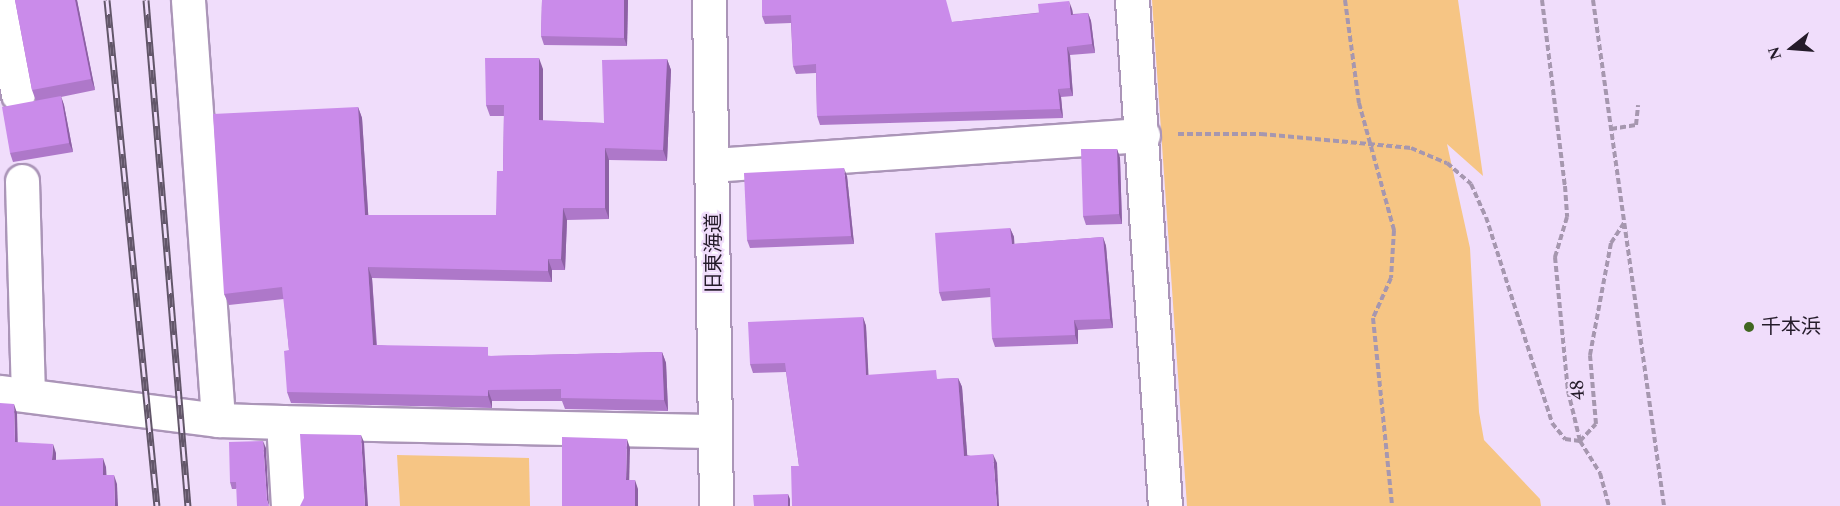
<!DOCTYPE html>
<meta charset="utf-8">
<style>
body{margin:0}
#map{position:relative;width:1840px;height:506px;overflow:hidden;background:#f0ddfb;font-family:Spectral,"Noto Sans JP",serif}
div>[style]{position:absolute}
[style*='--x']{left:calc(var(--x)*1px);top:calc(var(--y)*1px);width:calc(var(--w)*1px);rotate:calc(var(--a)*1deg)}
.green>*{inset:0;background:#f6c584}
.path>*{height:4px;margin-top:-2px;transform-origin:0;background:repeating-linear-gradient(90deg,#a697af 0 6px,transparent 0 9px)}
.roads{filter:drop-shadow(2px 0 #ab95b8) drop-shadow(-2px 0 #ab95b8) drop-shadow(0 2px #ab95b8) drop-shadow(0 -2px #ab95b8)}
.minor>*{height:33px;margin:-16.5px;padding:0 16.5px;transform-origin:16.5px;border-radius:16.5px;background:#fff}
.major>*{height:33px;margin:-16.5px;padding:0 16.5px;transform-origin:16.5px;border-radius:16.5px;background:#fff}
.rail>*{height:7px;margin-top:-3.5px;transform-origin:0;background:repeating-linear-gradient(90deg,#f0ddfb 0 14px,#625669 0 28px);box-sizing:border-box;border-block:2px solid #625669}
.wall>*{inset:0;background:#ae78c9}
.shaded-wall>*{inset:0;background:#8d61a4}
.building>*{inset:0;background:#ca8bea}
.dots>*{width:16px;height:16px;translate:-50% -50%;box-sizing:border-box;border:3px solid #f0ddfb;border-radius:50%}
span{translate:-50% -50%;white-space:nowrap;text-align:center;line-height:1.15;-webkit-text-stroke:4.5px #f0ddfb;paint-order:stroke}
.street-label{font-size:20px;color:#241b29}
.poi-label{font-size:20px;color:#241b29}
.left{translate:0 -50%;text-align:left}
.north{position:absolute;left:1762px;top:18px;width:60px;height:60px;-webkit-text-stroke:4px #f0ddfb;paint-order:stroke;rotate:253deg;font-size:16px;font-weight:700;line-height:24px;text-align:center;color:#241b29}
.north::after{content:'';display:block;margin:auto;width:21px;height:27px;background:#241b29;clip-path:polygon(50% 0,100% 100%,50% 72%,0 100%)}
</style>
<div id="map">
<div class="green">
<div style="clip-path:polygon(1152px 0,1458px 0,1483px 176px,1447px 144px,1470px 248px,1479px 412px,1484px 440px,1540px 499px,1541px 506px,1187px 506px)"></div>
<div style="clip-path:polygon(397px 455px,529px 458px,530px 506px,400px 506px)"></div>
</div>
<div class="path">
<div style="--x:1345;--y:0;--w:104;--a:82.3"></div>
<div style="--x:1359;--y:103;--w:132;--a:74.6"></div>
<div style="--x:1394;--y:230;--w:48;--a:93.6"></div>
<div style="--x:1391;--y:278;--w:44;--a:114.2"></div>
<div style="--x:1373;--y:318;--w:189;--a:84.2"></div>
<div style="--x:1542;--y:0;--w:187;--a:83"></div>
<div style="--x:1565;--y:186;--w:31;--a:86"></div>
<div style="--x:1567;--y:217;--w:42;--a:106.7"></div>
<div style="--x:1555;--y:257;--w:135;--a:84.5"></div>
<div style="--x:1568;--y:391;--w:51;--a:76.5"></div>
<div style="--x:1580;--y:441;--w:38;--a:58"></div>
<div style="--x:1600;--y:473;--w:34;--a:75"></div>
<div style="--x:1593;--y:0;--w:511;--a:82.01"></div>
<div style="--x:1611;--y:129;--w:25;--a:-9"></div>
<div style="--x:1636;--y:125;--w:20;--a:-84"></div>
<div style="--x:1178;--y:134;--w:83;--a:0"></div>
<div style="--x:1261;--y:134;--w:151;--a:5.3"></div>
<div style="--x:1411;--y:148;--w:39;--a:23"></div>
<div style="--x:1447;--y:163;--w:32;--a:41"></div>
<div style="--x:1471;--y:184;--w:36;--a:66"></div>
<div style="--x:1486;--y:217;--w:216;--a:72.2"></div>
<div style="--x:1552;--y:423;--w:21;--a:51"></div>
<div style="--x:1565;--y:439;--w:15;--a:8"></div>
<div style="--x:1580;--y:441;--w:23;--a:-47"></div>
<div style="--x:1596;--y:424;--w:69;--a:-95"></div>
<div style="--x:1590;--y:355;--w:114;--a:-79.4"></div>
<div style="--x:1611;--y:243;--w:24;--a:-57"></div>
</div>
<div class="roads">
<div class="minor">
<div style="--x:0;--y:0;--w:96;--a:79.2"></div>
<div style="--x:188;--y:0;--w:421;--a:85.9"></div>
<div style="--x:218;--y:420;--w:65;--a:1.8"></div>
<div style="--x:283;--y:422;--w:84;--a:86.6"></div>
<div style="--x:1132;--y:0;--w:507;--a:86.27"></div>
<div style="--x:713;--y:165;--w:431;--a:-4"></div>
<div style="--x:22;--y:181;--w:212;--a:88.4"></div>
<div style="--x:0;--y:392;--w:220;--a:7.3"></div>
<div style="--x:283;--y:422;--w:432;--a:1.2"></div>
</div>
<div class="major">
<div style="--x:709;--y:0;--w:506;--a:89.21"></div>
</div>
</div>
<div class="rail">
<div style="--x:107;--y:0;--w:508;--a:84.36"></div>
<div style="--x:146;--y:0;--w:508;--a:85.26"></div>
</div>
<div class="wall">
<div style="clip-path:polygon(15px 0,77px 0,95px 90px,61px 97px,64px 105px,73px 152px,13px 162px,10px 153px,36px 101px,32px 90px)"></div>
<div style="clip-path:polygon(542px 0,628px 0,627px 46px,544px 45px,541px 36px)"></div>
<div style="clip-path:polygon(762px 0,952px 22px,1072px 9px,1073px 14px,1088px 13px,1091px 21px,1095px 53px,1070px 55px,1073px 96px,1061px 97px,1063px 118px,820px 125px,817px 116px,816px 73px,796px 74px,793px 66px,791px 23px,765px 24px,762px 16px)"></div>
<div style="clip-path:polygon(667px 59px,671px 70px,667px 161px,609px 160px,609px 219px,567px 220px,565px 270px,552px 270px,552px 282px,372px 278px,377px 345px,491px 356px,662px 352px,666px 363px,668px 411px,565px 409px,562px 401px,492px 401px,492px 408px,291px 403px,287px 392px,289px 350px,284px 299px,229px 305px,224px 294px,358px 107px,362px 118px,368px 215px,496px 215px,503px 171px,504px 116px,490px 116px,486px 105px,543px 69px,543px 121px,604px 123px)"></div>
<div style="clip-path:polygon(1117px 149px,1120px 158px,1122px 224px,1086px 225px,1083px 216px)"></div>
<div style="clip-path:polygon(847px 176px,854px 244px,750px 248px,747px 240px)"></div>
<div style="clip-path:polygon(1010px 228px,1014px 237px,1014px 244px,1103px 237px,1106px 246px,1113px 328px,1078px 330px,1078px 344px,995px 347px,992px 338px,991px 297px,942px 301px,939px 292px)"></div>
<div style="clip-path:polygon(863px 317px,866px 326px,868px 375px,939px 379px,958px 378px,962px 387px,967px 455px,997px 463px,799px 466px,786px 372px,753px 373px,750px 364px)"></div>
<div style="clip-path:polygon(266px 448px,236px 489px,232px 489px,230px 482px)"></div>
</div>
<div class="shaded-wall">
<div style="clip-path:polygon(75px 0,77px 0,95px 90px,91px 79px)"></div>
<div style="clip-path:polygon(624px 0,628px 0,627px 46px,624px 38px)"></div>
<div style="clip-path:polygon(1069px 1px,1072px 9px,1074px 23px,1071px 15px)"></div>
<div style="clip-path:polygon(1088px 13px,1091px 21px,1095px 53px,1092px 44px)"></div>
<div style="clip-path:polygon(1067px 47px,1070px 55px,1073px 96px,1070px 88px)"></div>
<div style="clip-path:polygon(539px 58px,543px 69px,543px 132px,539px 120px)"></div>
<div style="clip-path:polygon(667px 59px,671px 70px,667px 161px,663px 150px)"></div>
<div style="clip-path:polygon(1058px 89px,1061px 97px,1063px 118px,1060px 109px)"></div>
<div style="clip-path:polygon(61px 96px,64px 105px,73px 152px,69px 143px)"></div>
<div style="clip-path:polygon(358px 107px,362px 118px,369px 226px,365px 215px)"></div>
<div style="clip-path:polygon(605px 148px,609px 160px,609px 219px,605px 208px)"></div>
<div style="clip-path:polygon(1117px 149px,1120px 158px,1122px 224px,1119px 214px)"></div>
<div style="clip-path:polygon(844px 168px,847px 176px,854px 244px,851px 236px)"></div>
<div style="clip-path:polygon(563px 208px,567px 220px,565px 270px,561px 259px)"></div>
<div style="clip-path:polygon(1010px 228px,1014px 237px,1015px 253px,1012px 244px)"></div>
<div style="clip-path:polygon(1103px 237px,1106px 246px,1113px 328px,1110px 319px)"></div>
<div style="clip-path:polygon(548px 259px,552px 270px,552px 282px,548px 271px)"></div>
<div style="clip-path:polygon(368px 267px,372px 278px,377px 357px,373px 345px)"></div>
<div style="clip-path:polygon(863px 317px,866px 326px,869px 385px,866px 375px)"></div>
<div style="clip-path:polygon(1074px 320px,1078px 330px,1078px 344px,1075px 335px)"></div>
<div style="clip-path:polygon(662px 352px,666px 363px,668px 411px,664px 400px)"></div>
<div style="clip-path:polygon(958px 378px,962px 387px,968px 465px,964px 456px)"></div>
<div style="clip-path:polygon(488px 390px,492px 401px,492px 408px,488px 396px)"></div>
<div style="clip-path:polygon(14px 404px,17px 413px,18px 452px,15px 442px)"></div>
<div style="clip-path:polygon(361px 435px,364px 442px,368px 506px,365px 506px)"></div>
<div style="clip-path:polygon(627px 439px,630px 448px,629px 489px,626px 480px)"></div>
<div style="clip-path:polygon(263px 441px,266px 448px,269px 506px,267px 500px)"></div>
<div style="clip-path:polygon(53px 444px,56px 453px,56px 469px,52px 460px)"></div>
<div style="clip-path:polygon(993px 454px,997px 463px,999px 506px,997px 506px)"></div>
<div style="clip-path:polygon(103px 458px,106px 467px,107px 484px,103px 475px)"></div>
<div style="clip-path:polygon(114px 475px,117px 484px,118px 506px,115px 506px)"></div>
<div style="clip-path:polygon(635px 480px,638px 489px,638px 506px,635px 506px)"></div>
<div style="clip-path:polygon(788px 494px,790px 499px,790px 506px,788px 506px)"></div>
</div>
<div class="building">
<div style="clip-path:polygon(15px 0,75px 0,91px 79px,32px 90px)"></div>
<div style="clip-path:polygon(542px 0,624px 0,624px 38px,541px 36px)"></div>
<div style="clip-path:polygon(762px 0,946px 0,952px 22px,1039px 13px,1038px 4px,1069px 1px,1071px 15px,1088px 13px,1092px 44px,1067px 47px,1070px 88px,1058px 89px,1060px 109px,817px 116px,816px 64px,793px 66px,791px 15px,762px 16px)"></div>
<div style="clip-path:polygon(485px 58px,539px 58px,539px 120px,604px 123px,602px 60px,667px 59px,663px 150px,605px 148px,605px 208px,563px 208px,561px 259px,548px 259px,548px 271px,368px 267px,373px 345px,488px 347px,488px 356px,662px 352px,664px 400px,561px 398px,561px 389px,488px 390px,488px 396px,287px 392px,284px 351px,289px 350px,282px 287px,224px 294px,213px 114px,358px 107px,365px 215px,496px 215px,497px 171px,503px 171px,504px 105px,486px 105px)"></div>
<div style="clip-path:polygon(61px 96px,69px 143px,10px 153px,2px 107px)"></div>
<div style="clip-path:polygon(1081px 149px,1117px 149px,1119px 214px,1083px 216px)"></div>
<div style="clip-path:polygon(844px 168px,851px 236px,747px 240px,744px 173px)"></div>
<div style="clip-path:polygon(1010px 228px,1012px 244px,1103px 237px,1110px 319px,1074px 320px,1075px 335px,992px 338px,990px 288px,939px 292px,935px 233px)"></div>
<div style="clip-path:polygon(863px 317px,866px 375px,936px 370px,937px 379px,958px 378px,964px 456px,993px 454px,997px 506px,792px 506px,791px 466px,799px 466px,785px 363px,750px 364px,748px 322px)"></div>
<div style="clip-path:polygon(0 403px,14px 404px,15px 442px,53px 444px,52px 460px,103px 458px,103px 475px,114px 475px,115px 506px,0 506px)"></div>
<div style="clip-path:polygon(300px 434px,361px 435px,365px 506px,300px 506px,304px 498px)"></div>
<div style="clip-path:polygon(562px 437px,627px 439px,626px 480px,635px 480px,635px 506px,562px 506px)"></div>
<div style="clip-path:polygon(263px 441px,267px 500px,269px 506px,237px 506px,236px 482px,230px 482px,229px 442px)"></div>
<div style="clip-path:polygon(788px 494px,788px 506px,754px 506px,753px 495px)"></div>
</div>
<div class="dots">
<div style="left:1749px;top:327px;background:#406620"></div>
</div>
<div class="street-label">
<span style="left:714px;top:253px;rotate:-90deg">旧東海道</span>
<span style="left:1578px;top:390px;rotate:-95deg">48</span>
</div>
<div class="poi-label">
<span class="left" style="left:1761px;top:327px">千本浜</span>
</div>
<div class="north">N</div>
</div>
